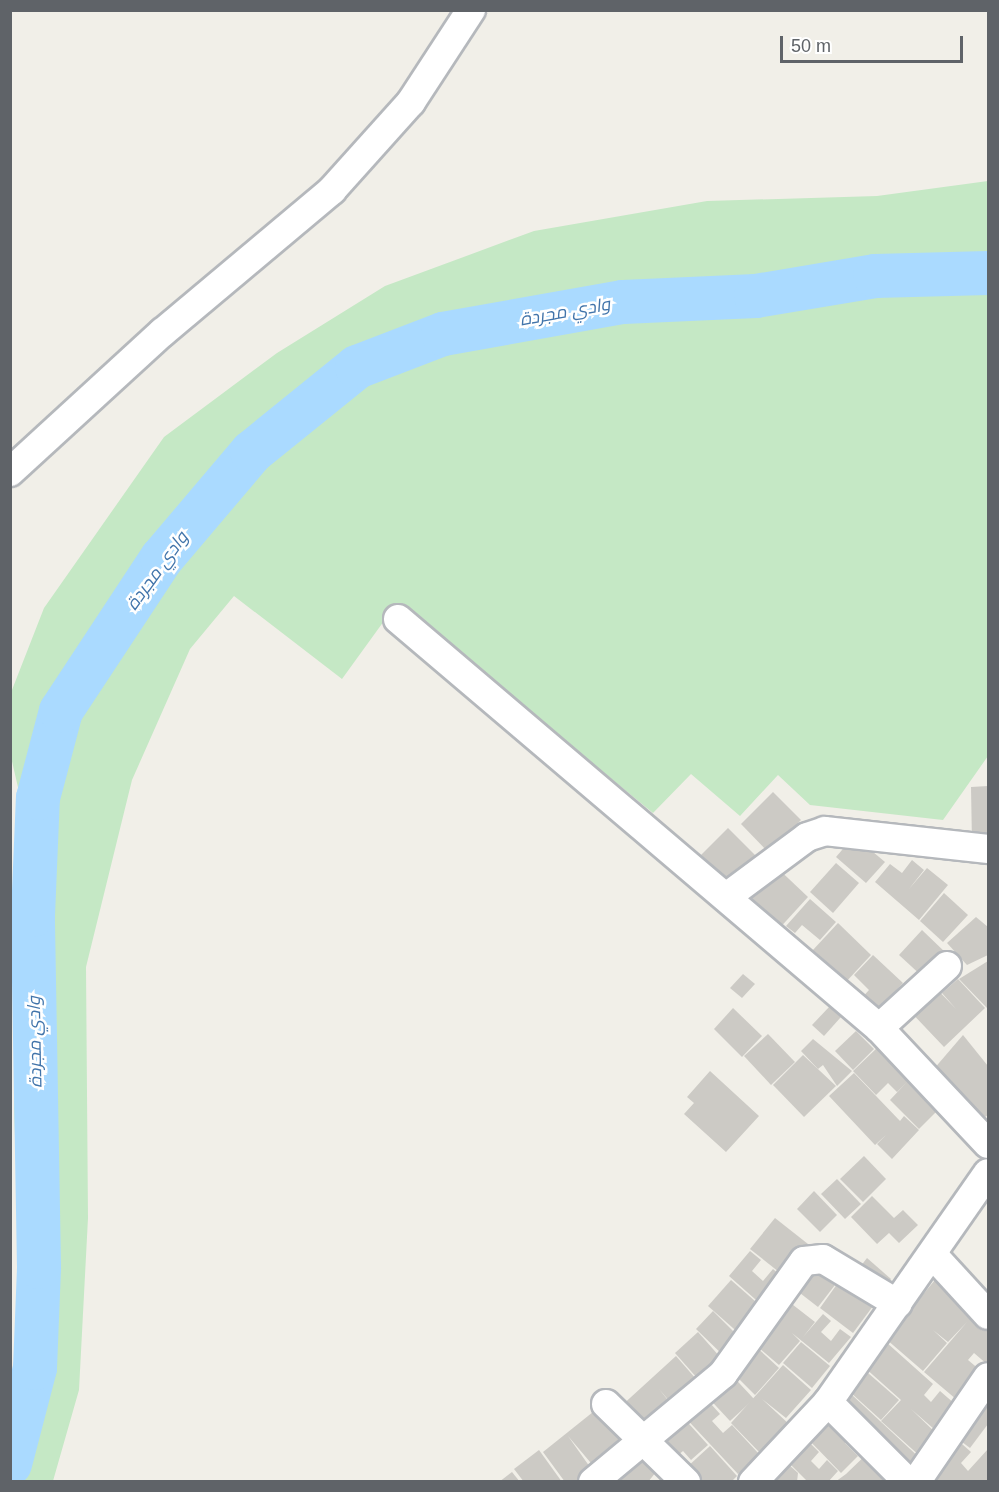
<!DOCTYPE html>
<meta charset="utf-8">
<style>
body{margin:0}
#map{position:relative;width:999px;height:1492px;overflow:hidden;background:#f1efe8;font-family:Helvetica,Cairo,sans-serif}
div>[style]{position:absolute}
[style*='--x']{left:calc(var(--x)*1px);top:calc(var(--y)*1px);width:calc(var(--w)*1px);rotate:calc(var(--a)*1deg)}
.green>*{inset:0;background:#c5e8c5}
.river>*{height:44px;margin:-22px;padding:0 22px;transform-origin:22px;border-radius:22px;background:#aadaff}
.building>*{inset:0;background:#cccac5}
.roads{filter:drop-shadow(2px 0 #b5b8bc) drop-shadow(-2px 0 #b5b8bc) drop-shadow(0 2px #b5b8bc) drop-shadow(0 -2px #b5b8bc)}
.street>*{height:28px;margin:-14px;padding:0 14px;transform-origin:14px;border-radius:14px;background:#fff}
span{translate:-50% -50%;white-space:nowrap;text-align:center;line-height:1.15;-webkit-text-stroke:5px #fff;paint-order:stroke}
.water-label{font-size:18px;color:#4174aa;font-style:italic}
.frame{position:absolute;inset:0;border:12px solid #5f6368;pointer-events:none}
.scale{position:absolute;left:780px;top:36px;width:183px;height:27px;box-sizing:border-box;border:3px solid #5f6368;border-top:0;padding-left:8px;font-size:18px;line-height:21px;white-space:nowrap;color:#5f6368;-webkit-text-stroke:4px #fff;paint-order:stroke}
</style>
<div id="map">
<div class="green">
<div style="clip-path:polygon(988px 181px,988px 756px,943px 820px,810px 805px,778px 775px,740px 816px,691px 774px,653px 813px,397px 603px,342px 679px,234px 596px,190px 649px,132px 780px,86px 967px,88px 1218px,79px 1390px,53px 1481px,11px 1481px,20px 1269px,14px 1109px,20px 796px,11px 757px,10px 695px,44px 608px,164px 437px,277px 353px,385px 286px,534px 231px,707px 201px,877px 196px)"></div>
</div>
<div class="river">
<div style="--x:10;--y:1464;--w:99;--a:-75.4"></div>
<div style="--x:35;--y:1368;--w:101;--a:-87.7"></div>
<div style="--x:39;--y:1267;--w:352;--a:-91"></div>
<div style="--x:33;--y:915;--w:117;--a:-87.6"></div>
<div style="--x:38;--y:798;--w:90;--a:-75.2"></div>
<div style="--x:61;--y:711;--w:183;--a:-56.6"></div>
<div style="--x:162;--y:558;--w:139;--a:-49.7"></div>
<div style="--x:252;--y:452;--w:135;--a:-39"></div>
<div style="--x:357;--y:367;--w:92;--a:-21"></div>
<div style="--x:443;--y:334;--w:183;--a:-10.1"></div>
<div style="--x:623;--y:302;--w:133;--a:-2.6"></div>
<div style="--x:756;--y:296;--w:121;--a:-9.5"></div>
<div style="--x:875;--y:276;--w:113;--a:-1.5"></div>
</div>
<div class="building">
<div style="clip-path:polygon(988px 786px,988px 843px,972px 843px,971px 787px)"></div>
<div style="clip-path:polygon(773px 792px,801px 820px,769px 853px,741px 824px)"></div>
<div style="clip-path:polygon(728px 828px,756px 856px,729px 884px,700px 856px)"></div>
<div style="clip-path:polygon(854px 836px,885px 862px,866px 883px,836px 857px)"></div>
<div style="clip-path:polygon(912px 860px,924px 870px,909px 889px,927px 868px,948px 885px,919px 920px,875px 882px,890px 864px,902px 873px)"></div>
<div style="clip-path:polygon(770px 861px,808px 897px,776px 932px,738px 896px)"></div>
<div style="clip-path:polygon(836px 863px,859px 883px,833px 913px,810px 892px)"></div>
<div style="clip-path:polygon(944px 893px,968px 915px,943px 942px,920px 921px)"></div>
<div style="clip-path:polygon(810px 899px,836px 922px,820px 940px,802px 925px,795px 933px,786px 926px)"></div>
<div style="clip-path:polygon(976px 917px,988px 927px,988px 955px,967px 965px,947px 943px)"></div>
<div style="clip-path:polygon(838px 923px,871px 955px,845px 983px,812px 951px)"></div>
<div style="clip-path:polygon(922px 930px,947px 954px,924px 978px,899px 955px)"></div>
<div style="clip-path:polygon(873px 955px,903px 983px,873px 1015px,859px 1001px,869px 990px,854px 975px)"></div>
<div style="clip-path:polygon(988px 961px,988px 1007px,987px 1008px,959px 979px)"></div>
<div style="clip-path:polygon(743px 974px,755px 984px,742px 998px,730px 988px)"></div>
<div style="clip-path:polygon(958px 979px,985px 1008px,944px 1047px,907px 1008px,932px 984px,956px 1009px,942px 993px)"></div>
<div style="clip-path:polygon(830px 1006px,841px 1017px,824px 1036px,812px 1025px)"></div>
<div style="clip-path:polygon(733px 1008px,762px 1036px,742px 1057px,714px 1029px)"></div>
<div style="clip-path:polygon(856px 1031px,874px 1049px,853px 1070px,835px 1051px)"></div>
<div style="clip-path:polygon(768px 1034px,795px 1062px,771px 1085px,744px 1056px)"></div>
<div style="clip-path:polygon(963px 1035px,988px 1066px,988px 1115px,982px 1119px,933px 1070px)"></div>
<div style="clip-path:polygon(813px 1039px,852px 1071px,837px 1086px,823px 1065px,818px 1069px,801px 1051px)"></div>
<div style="clip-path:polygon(878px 1047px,938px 1110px,919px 1129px,890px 1100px,907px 1082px,897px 1092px,888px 1083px,876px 1095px,853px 1071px)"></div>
<div style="clip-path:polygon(803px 1055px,836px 1086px,804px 1117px,773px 1085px)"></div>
<div style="clip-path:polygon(710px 1071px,759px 1116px,726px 1152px,684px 1114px,694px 1103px,687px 1097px)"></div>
<div style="clip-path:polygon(854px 1073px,900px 1121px,904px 1116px,919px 1130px,892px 1159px,877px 1144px,886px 1135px,875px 1145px,829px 1096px)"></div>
<div style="clip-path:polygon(864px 1156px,886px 1179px,863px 1202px,840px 1179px)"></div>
<div style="clip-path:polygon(837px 1179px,861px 1204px,845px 1219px,821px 1194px)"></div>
<div style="clip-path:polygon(814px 1191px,837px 1215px,820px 1232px,797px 1209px)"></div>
<div style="clip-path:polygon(872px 1196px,894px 1218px,903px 1210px,918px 1225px,899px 1243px,889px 1233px,877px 1244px,851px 1217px)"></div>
<div style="clip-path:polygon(775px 1218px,808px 1244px,784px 1276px,750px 1249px)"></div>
<div style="clip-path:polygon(750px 1251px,761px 1260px,752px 1271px,763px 1281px,773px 1269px,787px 1281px,764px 1307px,729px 1276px)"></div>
<div style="clip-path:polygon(867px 1258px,891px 1279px,881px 1291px,857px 1271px)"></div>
<div style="clip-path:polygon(804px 1262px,835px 1285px,818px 1307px,787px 1283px)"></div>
<div style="clip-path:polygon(845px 1273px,879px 1298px,853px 1333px,820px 1308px)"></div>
<div style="clip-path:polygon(731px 1280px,765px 1310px,742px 1336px,708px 1306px)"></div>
<div style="clip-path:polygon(935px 1280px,988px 1328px,988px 1365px,974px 1353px,968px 1360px,987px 1376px,963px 1405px,924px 1372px,967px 1322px,948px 1342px,933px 1330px,947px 1343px,923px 1371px,886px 1339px)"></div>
<div style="clip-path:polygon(788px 1301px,815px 1322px,803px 1337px,823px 1314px,831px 1321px,821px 1332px,831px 1341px,840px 1329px,851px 1337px,829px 1363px,792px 1333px,800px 1341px,779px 1365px,745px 1336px)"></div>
<div style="clip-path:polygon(713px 1311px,744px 1342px,727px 1359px,696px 1329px)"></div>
<div style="clip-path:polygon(698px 1332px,728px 1366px,705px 1387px,675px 1353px)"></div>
<div style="clip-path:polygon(751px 1342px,779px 1368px,755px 1395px,728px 1368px)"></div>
<div style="clip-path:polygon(801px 1342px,830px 1366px,812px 1388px,783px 1363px)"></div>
<div style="clip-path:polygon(886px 1342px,933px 1384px,924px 1395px,931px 1402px,940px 1391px,963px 1411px,942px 1436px,911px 1409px,940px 1437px,922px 1458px,881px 1421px,901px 1400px,864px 1367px)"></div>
<div style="clip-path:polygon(676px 1356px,703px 1387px,677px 1410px,659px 1389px,675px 1409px,644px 1436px,619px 1408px)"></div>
<div style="clip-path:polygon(783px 1365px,811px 1390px,786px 1418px,762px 1399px,790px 1425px,761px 1454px,731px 1423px)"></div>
<div style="clip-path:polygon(727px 1370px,754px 1399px,730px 1421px,703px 1392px)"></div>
<div style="clip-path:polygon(868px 1373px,899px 1400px,881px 1420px,850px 1392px)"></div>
<div style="clip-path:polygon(988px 1382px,988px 1424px,970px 1448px,950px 1433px)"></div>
<div style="clip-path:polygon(702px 1394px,720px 1414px,712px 1421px,723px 1433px,732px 1425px,759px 1454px,738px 1474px,681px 1413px)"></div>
<div style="clip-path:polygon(851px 1394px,923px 1461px,909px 1476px,838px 1409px)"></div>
<div style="clip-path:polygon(603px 1404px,660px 1467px,648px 1482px,607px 1482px,568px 1436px,597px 1477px,565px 1482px,543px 1452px)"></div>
<div style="clip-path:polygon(832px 1412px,854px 1434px,845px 1443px,858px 1456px,841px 1473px,807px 1438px)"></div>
<div style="clip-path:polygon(681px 1415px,708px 1445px,691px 1460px,683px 1451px,671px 1461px,652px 1441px)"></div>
<div style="clip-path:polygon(953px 1436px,971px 1452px,961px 1463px,968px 1471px,988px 1449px,988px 1482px,911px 1482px)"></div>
<div style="clip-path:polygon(807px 1440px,819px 1452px,811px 1461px,819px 1469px,827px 1460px,838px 1471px,828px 1482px,808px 1482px,787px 1461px)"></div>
<div style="clip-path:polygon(710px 1446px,737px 1476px,731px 1482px,698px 1482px,686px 1468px)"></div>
<div style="clip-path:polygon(873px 1448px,898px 1482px,835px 1482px,846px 1474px)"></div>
<div style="clip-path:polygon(539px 1450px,562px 1482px,524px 1482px,514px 1469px)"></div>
<div style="clip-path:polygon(787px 1463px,798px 1473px,797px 1482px,769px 1482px)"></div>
<div style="clip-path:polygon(512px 1472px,520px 1482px,499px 1482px)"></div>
</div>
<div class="roads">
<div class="street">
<div style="--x:10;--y:472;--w:207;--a:-42.5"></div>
<div style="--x:163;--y:332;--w:221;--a:-40"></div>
<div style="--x:332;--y:190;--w:118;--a:-48.1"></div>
<div style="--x:411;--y:102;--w:110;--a:-56.9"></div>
<div style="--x:398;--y:619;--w:631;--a:40.37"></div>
<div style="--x:879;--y:1028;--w:159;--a:46.8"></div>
<div style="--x:729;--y:895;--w:97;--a:-36.6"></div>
<div style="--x:807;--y:837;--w:19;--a:-18"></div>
<div style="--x:825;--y:831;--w:164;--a:6.3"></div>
<div style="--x:879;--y:1028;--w:92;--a:-42.4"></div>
<div style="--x:933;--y:1255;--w:81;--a:47.5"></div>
<div style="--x:828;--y:1402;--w:113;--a:45"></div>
<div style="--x:606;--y:1404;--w:112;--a:44.3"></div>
<div style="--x:593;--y:1482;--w:169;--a:-39.7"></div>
<div style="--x:723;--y:1374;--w:139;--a:-54.4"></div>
<div style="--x:804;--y:1261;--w:19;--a:-6"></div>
<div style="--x:823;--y:1259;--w:87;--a:31"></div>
<div style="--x:753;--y:1482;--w:110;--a:-46.8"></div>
<div style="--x:828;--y:1402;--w:279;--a:-55.1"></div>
<div style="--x:916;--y:1482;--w:127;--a:-55.6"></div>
</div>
</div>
<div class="water-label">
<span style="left:565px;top:312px;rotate:-10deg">وادي مجردة</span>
<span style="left:157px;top:571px;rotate:-54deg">وادي مجردة</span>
<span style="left:35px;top:1042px;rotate:-91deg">وادي مجردة</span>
</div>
<div class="frame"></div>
<div class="scale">50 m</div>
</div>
